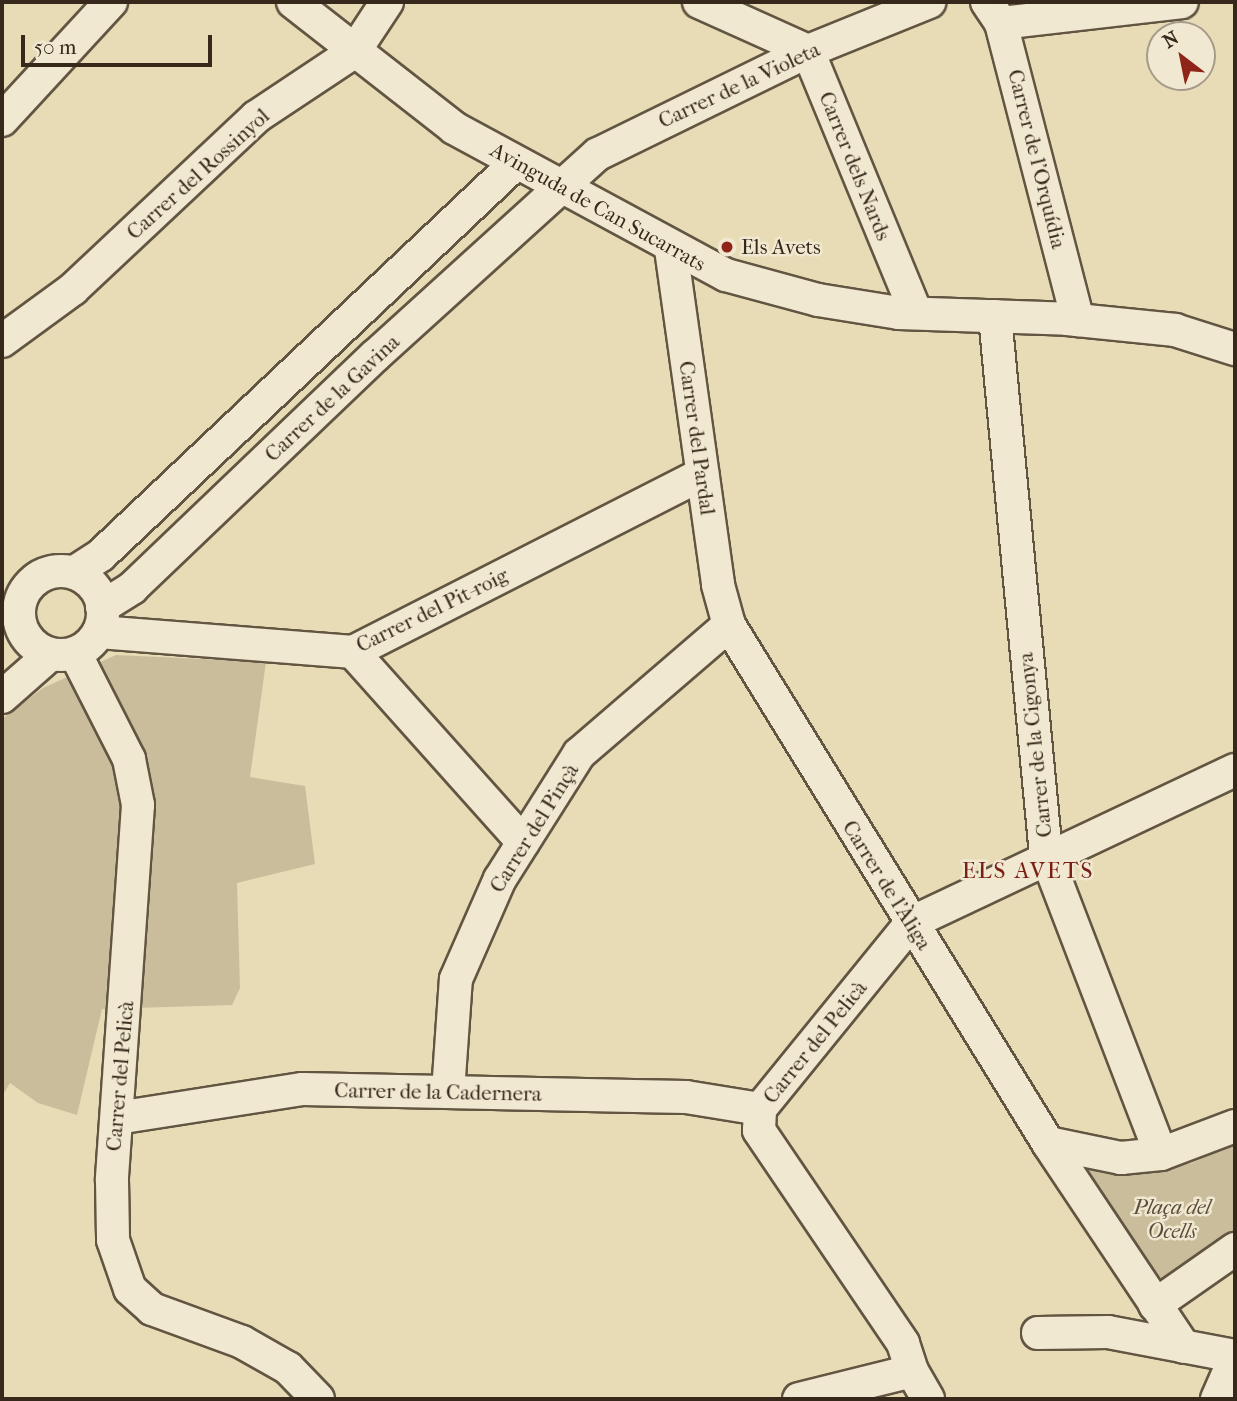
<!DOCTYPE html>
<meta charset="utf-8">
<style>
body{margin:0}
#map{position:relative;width:1237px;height:1401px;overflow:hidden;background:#e8dcb6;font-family:"IM FELL French Canon",serif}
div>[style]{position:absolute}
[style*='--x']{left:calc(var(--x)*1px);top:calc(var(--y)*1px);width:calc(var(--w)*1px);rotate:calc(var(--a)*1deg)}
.green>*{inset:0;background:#cabd9c}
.roads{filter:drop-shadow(2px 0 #625542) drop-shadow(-2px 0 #625542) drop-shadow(0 2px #625542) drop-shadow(0 -2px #625542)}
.minor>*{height:32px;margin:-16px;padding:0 16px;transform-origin:16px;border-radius:16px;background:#f0e8d0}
.minor>.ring{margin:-16px;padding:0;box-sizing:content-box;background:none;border:32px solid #f0e8d0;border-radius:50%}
.dots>*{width:19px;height:19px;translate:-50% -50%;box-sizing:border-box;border:4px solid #f0e8d0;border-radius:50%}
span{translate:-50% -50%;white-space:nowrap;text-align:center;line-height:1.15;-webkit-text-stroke:5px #f0e8d0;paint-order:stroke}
.street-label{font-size:21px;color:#36281b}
.poi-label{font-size:21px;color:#36281b}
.left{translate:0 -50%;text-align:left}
.park-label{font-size:21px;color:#5b4d3b;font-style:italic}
.neighbourhood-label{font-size:23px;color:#7a1f14;letter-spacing:2px}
.frame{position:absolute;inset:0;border:4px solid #36281b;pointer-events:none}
.north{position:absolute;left:1146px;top:21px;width:70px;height:70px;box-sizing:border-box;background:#f0e8d0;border:2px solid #a69b88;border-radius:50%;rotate:328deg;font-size:19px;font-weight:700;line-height:28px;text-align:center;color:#36281b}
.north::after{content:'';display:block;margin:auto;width:24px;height:32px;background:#8f2418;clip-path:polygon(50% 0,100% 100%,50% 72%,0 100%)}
.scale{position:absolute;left:21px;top:35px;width:191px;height:32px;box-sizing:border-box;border:4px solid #36281b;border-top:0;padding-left:9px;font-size:21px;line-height:24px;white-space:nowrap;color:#36281b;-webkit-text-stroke:5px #f0e8d0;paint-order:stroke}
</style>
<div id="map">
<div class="green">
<div style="clip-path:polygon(116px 655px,266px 662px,250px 777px,305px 786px,315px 864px,237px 883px,240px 988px,232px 1005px,102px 1009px,77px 1115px,38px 1103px,10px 1083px,2px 1096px,2px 719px,43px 688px)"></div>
<div style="clip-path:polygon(1235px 1143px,1235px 1238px,1158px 1294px,1078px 1163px,1129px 1174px,1192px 1163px)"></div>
</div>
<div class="roads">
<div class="minor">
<div style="--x:293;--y:2;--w:204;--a:38"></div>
<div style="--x:454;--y:128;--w:309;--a:28.4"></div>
<div style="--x:726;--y:275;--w:95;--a:15.2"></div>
<div style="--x:818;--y:300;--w:82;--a:9.1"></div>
<div style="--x:899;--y:313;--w:168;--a:2"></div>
<div style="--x:1067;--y:319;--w:109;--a:5.8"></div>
<div style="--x:1175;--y:330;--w:63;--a:17.6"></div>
<div style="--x:699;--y:2;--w:120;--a:24.2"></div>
<div style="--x:808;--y:51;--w:283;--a:67.6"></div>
<div style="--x:987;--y:2;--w:25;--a:56"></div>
<div style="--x:1001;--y:23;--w:307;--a:75.5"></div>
<div style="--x:1001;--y:23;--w:182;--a:-6.6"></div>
<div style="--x:2;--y:120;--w:161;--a:-47.3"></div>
<div style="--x:671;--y:249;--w:339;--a:82"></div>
<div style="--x:718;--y:585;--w:41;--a:74.6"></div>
<div style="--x:729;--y:625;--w:608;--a:58.37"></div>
<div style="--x:1048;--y:1143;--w:245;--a:56.3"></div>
<div style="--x:995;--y:316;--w:541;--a:84.59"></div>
<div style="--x:1046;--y:855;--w:320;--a:69"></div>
<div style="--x:2;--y:341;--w:88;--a:-36.2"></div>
<div style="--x:73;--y:289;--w:251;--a:-43.2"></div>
<div style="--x:256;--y:117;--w:118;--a:-33.6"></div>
<div style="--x:354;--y:52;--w:60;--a:-56.6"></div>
<div class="ring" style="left:19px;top:571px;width:52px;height:52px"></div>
<div style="--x:75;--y:572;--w:31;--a:-33"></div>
<div style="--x:101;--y:555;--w:571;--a:-43.37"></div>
<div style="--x:102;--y:607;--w:36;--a:-32"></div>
<div style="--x:132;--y:588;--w:337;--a:-43.7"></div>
<div style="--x:376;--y:355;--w:299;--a:-42.2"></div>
<div style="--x:598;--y:154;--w:234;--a:-26.1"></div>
<div style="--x:808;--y:51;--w:131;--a:-22"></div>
<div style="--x:99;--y:632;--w:255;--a:4.5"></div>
<div style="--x:353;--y:652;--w:392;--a:-27"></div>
<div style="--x:353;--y:652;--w:255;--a:48.2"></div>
<div style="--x:75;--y:653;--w:119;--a:63"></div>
<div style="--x:129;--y:759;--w:47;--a:78.9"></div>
<div style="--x:138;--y:805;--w:376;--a:94"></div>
<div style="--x:112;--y:1180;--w:60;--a:89"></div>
<div style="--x:113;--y:1240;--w:52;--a:70.9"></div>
<div style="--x:130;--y:1289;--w:30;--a:42"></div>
<div style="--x:152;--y:1309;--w:96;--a:20.1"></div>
<div style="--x:242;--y:1342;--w:53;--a:29.5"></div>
<div style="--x:288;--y:1368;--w:43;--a:45.9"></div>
<div style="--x:2;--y:697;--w:65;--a:-41.3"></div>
<div style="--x:448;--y:1092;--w:113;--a:-86"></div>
<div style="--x:456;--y:979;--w:109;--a:-66.3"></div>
<div style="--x:500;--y:879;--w:148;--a:-57.7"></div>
<div style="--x:579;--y:754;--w:198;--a:-40.7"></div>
<div style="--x:117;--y:1118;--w:188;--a:-8.9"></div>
<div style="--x:303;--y:1089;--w:383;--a:1.2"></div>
<div style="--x:686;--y:1097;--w:75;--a:9.2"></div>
<div style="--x:1048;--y:1143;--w:75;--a:11.6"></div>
<div style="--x:1121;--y:1158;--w:40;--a:-5.7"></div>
<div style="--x:1161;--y:1154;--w:79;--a:-20.7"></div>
<div style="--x:1155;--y:1305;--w:98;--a:-35"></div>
<div style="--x:1038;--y:1333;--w:70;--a:-0.8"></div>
<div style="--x:1108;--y:1332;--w:129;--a:10.7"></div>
<div style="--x:912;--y:1371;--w:32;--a:60"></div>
<div style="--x:799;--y:1399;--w:116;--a:-13.9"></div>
<div style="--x:912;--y:1371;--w:29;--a:-108"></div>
<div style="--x:903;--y:1343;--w:257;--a:-124.1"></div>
<div style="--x:759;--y:1130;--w:21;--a:-87"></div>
<div style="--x:760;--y:1109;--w:240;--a:-50.9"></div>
<div style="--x:911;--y:923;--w:358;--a:-25.3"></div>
<div style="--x:1217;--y:1399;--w:45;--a:-66.3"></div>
</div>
</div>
<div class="dots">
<div style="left:727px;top:247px;background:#8f2418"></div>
</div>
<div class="street-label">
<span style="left:739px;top:85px;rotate:-25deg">Carrer de la Violeta</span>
<span style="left:1037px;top:159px;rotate:76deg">Carrer de l'Orquídia</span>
<span style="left:855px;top:166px;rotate:68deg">Carrer dels Nards</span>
<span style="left:198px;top:174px;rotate:-42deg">Carrer del Rossinyol</span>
<span style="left:598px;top:207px;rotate:29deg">Avinguda de Can Sucarrats</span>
<span style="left:332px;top:398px;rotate:-43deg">Carrer de la Gavina</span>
<span style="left:697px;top:438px;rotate:82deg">Carrer del Pardal</span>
<span style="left:432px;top:610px;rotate:-26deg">Carrer del Pit-roig</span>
<span style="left:1035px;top:745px;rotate:-96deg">Carrer de la Cigonya</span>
<span style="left:534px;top:828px;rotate:-58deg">Carrer del Pinçà</span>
<span style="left:887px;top:885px;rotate:58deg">Carrer de l'Àliga</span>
<span style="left:815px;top:1042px;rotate:-51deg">Carrer del Pelicà</span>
<span style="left:120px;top:1076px;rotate:-85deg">Carrer del Pelicà</span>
<span style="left:438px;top:1092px;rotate:1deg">Carrer de la Cadernera</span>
</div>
<div class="poi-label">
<span class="left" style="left:741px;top:247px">Els Avets</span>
</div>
<div class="park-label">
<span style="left:1172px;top:1219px">Plaça del<br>Ocells</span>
</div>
<div class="neighbourhood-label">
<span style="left:1028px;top:871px">ELS AVETS</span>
</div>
<div class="frame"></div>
<div class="north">N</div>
<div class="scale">50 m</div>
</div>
